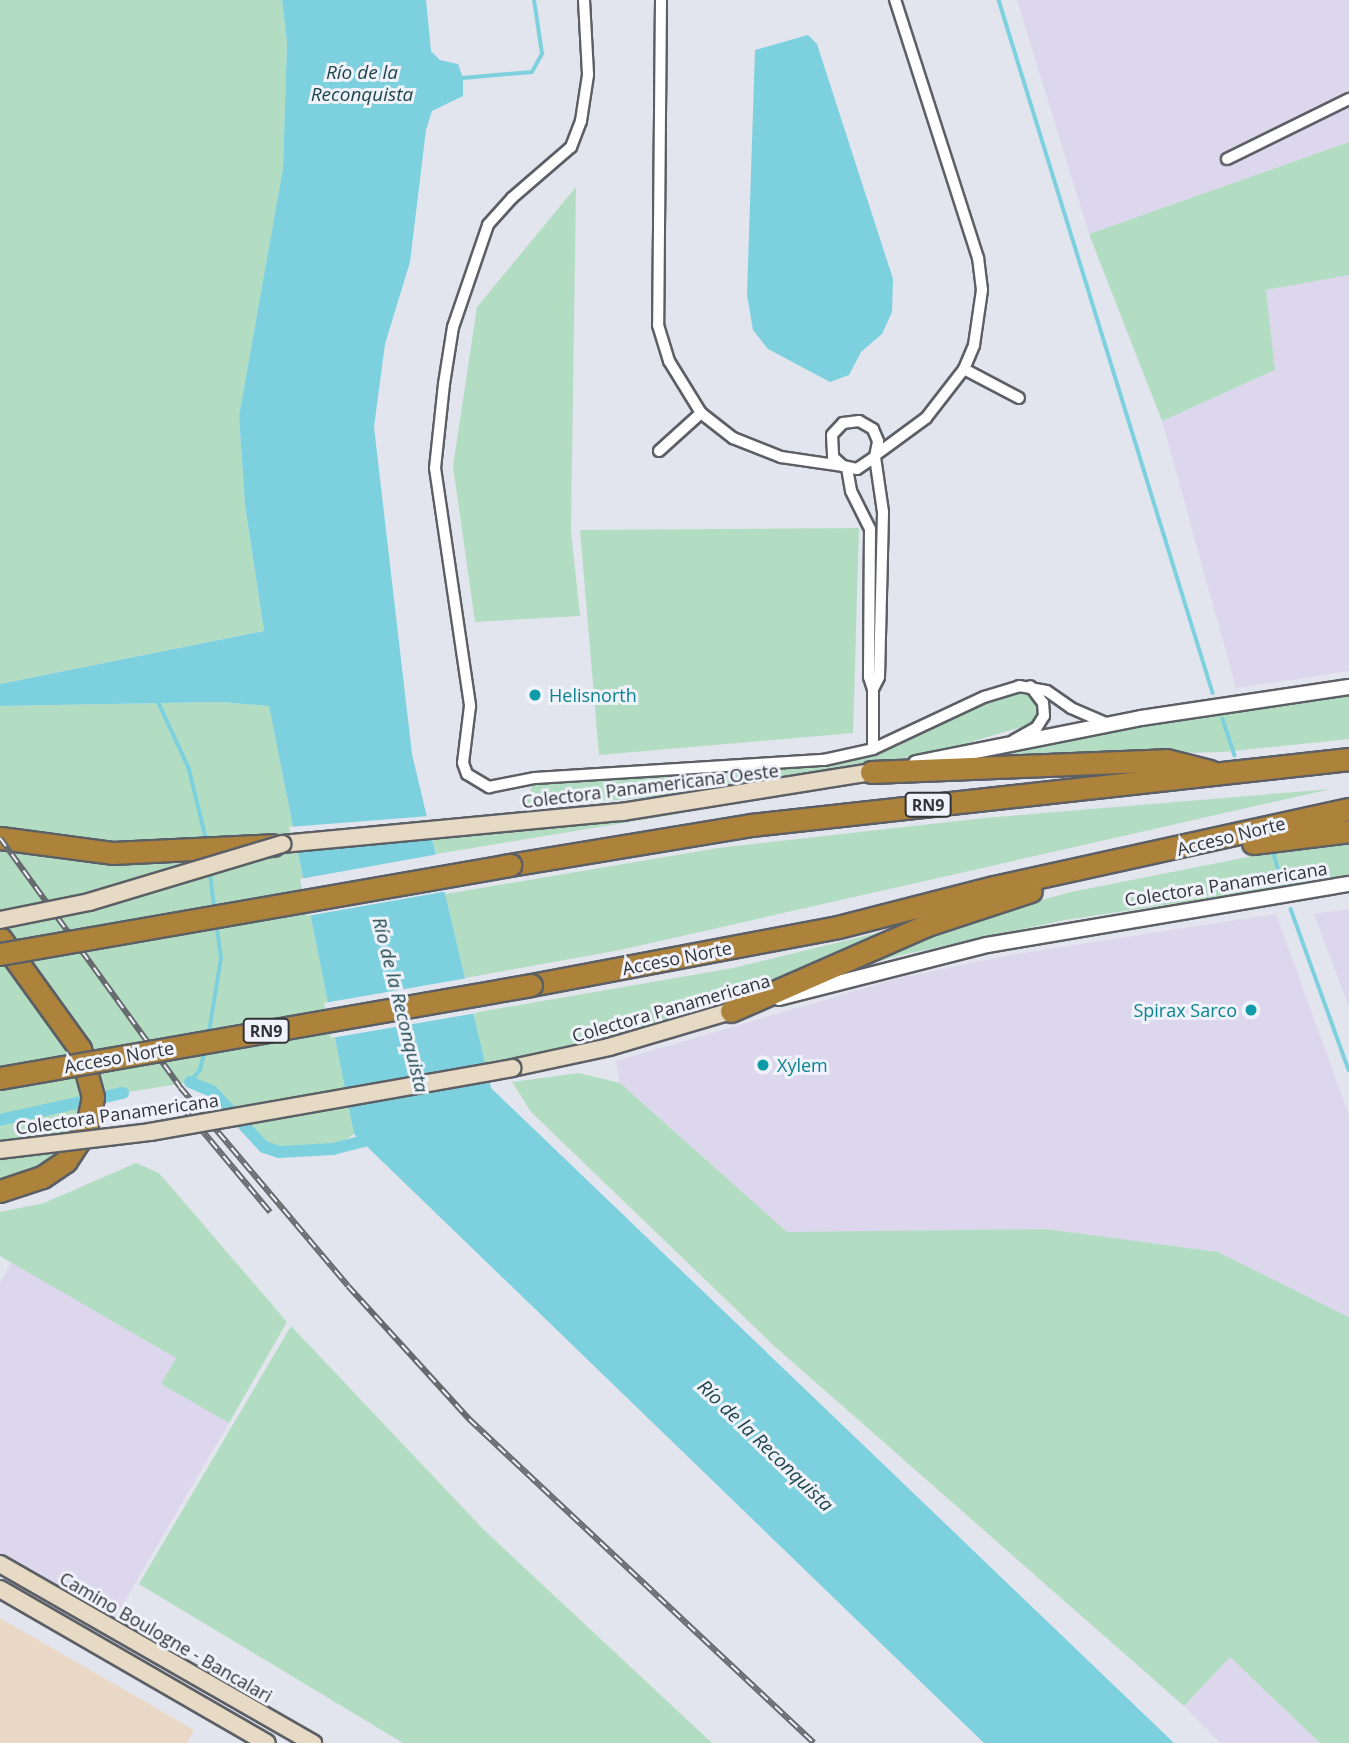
<!DOCTYPE html>
<meta charset="utf-8">
<style>
body{margin:0}
#map{position:relative;width:1349px;height:1743px;overflow:hidden;background:#e2e5ed;font-family:"Open Sans",sans-serif}
div>[style]{position:absolute}
[style*='--x']{left:calc(var(--x)*1px);top:calc(var(--y)*1px);width:calc(var(--w)*1px);rotate:calc(var(--a)*1deg)}
.commercial>*{inset:0;background:#e9d8c6}
.industrial>*{inset:0;background:#dcd7ed}
.green>*{inset:0;background:#b3ddc2}
.water>*{inset:0;background:#7dd1df}
.pier>*{inset:0;background:#e2e5ed}
.stream>*{height:3.5px;margin:-1.75px;padding:0 1.75px;transform-origin:1.75px;border-radius:1.75px;background:#7dd1df}
.canal>*{height:12px;margin:-6px;padding:0 6px;transform-origin:6px;border-radius:6px;background:#7dd1df}
.roads{filter:drop-shadow(2px 0 #5c5f65) drop-shadow(-2px 0 #5c5f65) drop-shadow(0 2px #5c5f65) drop-shadow(0 -2px #5c5f65)}
.minor>*{height:10px;margin:-5px;padding:0 5px;transform-origin:5px;border-radius:5px;background:#fff}
.tertiary>*{height:14px;margin:-7px;padding:0 7px;transform-origin:7px;border-radius:7px;background:#fff}
.secondary>*{height:16px;margin:-8px;padding:0 8px;transform-origin:8px;border-radius:8px;background:#e6dac4}
.motorway>*{height:21px;margin:-10.5px;padding:0 10.5px;transform-origin:10.5px;border-radius:10.5px;background:#ad833c}
.rail>*{height:6px;margin-top:-3px;transform-origin:0;background:repeating-linear-gradient(90deg,#eff2fa 0 10px,#676a6e 0 20px);box-sizing:border-box;border-block:2px solid #676a6e}
.bridges{filter:drop-shadow(2px 0 #5c5f65) drop-shadow(-2px 0 #5c5f65) drop-shadow(0 2px #5c5f65) drop-shadow(0 -2px #5c5f65)}
.secondary-bridge>*{height:16px;margin:-8px;padding:0 8px;transform-origin:8px;border-radius:8px;background:#e6dac4}
.motorway-bridge>*{height:21px;margin:-10.5px;padding:0 10.5px;transform-origin:10.5px;border-radius:10.5px;background:#ad833c}
.dots>*{width:19px;height:19px;translate:-50% -50%;box-sizing:border-box;border:4px solid #eff2fa;border-radius:50%}
span{translate:-50% -50%;white-space:nowrap;text-align:center;line-height:1.15;-webkit-text-stroke:6px #eff2fa;paint-order:stroke}
.shield-label span{padding:2px 5px;background:#eff2fa;border:2px solid;border-radius:5px;-webkit-text-stroke-width:0}
.shield-label{font-size:16px;color:#313336;font-weight:700}
.culture-label{font-size:18px;color:#0d838f}
.left{translate:0 -50%;text-align:left}
.right{translate:-100% -50%;text-align:right}
.street-label{font-size:18px;color:#313336}
.water-label{font-size:19px;color:#1d454b;font-style:italic}
</style>
<div id="map">
<div class="commercial">
<div style="clip-path:polygon(0 1618px,194px 1730px,187px 1743px,0 1743px)"></div>
</div>
<div class="industrial">
<div style="clip-path:polygon(1017px 0,1349px 0,1349px 142px,1089px 234px)"></div>
<div style="clip-path:polygon(1349px 275px,1349px 671px,1236px 688px,1162px 421px,1275px 370px,1266px 290px)"></div>
<div style="clip-path:polygon(1349px 909px,1349px 1007px,1314px 914px)"></div>
<div style="clip-path:polygon(1276px 914px,1349px 1115px,1349px 1317px,1218px 1252px,1046px 1229px,787px 1232px,620px 1083px,616px 1061px,896px 979px,1009px 955px)"></div>
<div style="clip-path:polygon(12px 1262px,177px 1358px,162px 1384px,229px 1423px,113px 1621px,0 1555px,0 1283px)"></div>
<div style="clip-path:polygon(1230px 1657px,1320px 1743px,1220px 1743px,1184px 1706px)"></div>
</div>
<div class="green">
<div style="clip-path:polygon(0 0,282px 0,287px 42px,283px 168px,239px 416px,245px 505px,264px 631px,0 684px)"></div>
<div style="clip-path:polygon(1349px 142px,1349px 275px,1266px 290px,1275px 370px,1162px 421px,1089px 234px)"></div>
<div style="clip-path:polygon(576px 187px,571px 531px,580px 616px,475px 622px,453px 466px,477px 307px)"></div>
<div style="clip-path:polygon(859px 528px,853px 733px,599px 755px,580px 530px)"></div>
<div style="clip-path:polygon(1024px 690px,1036px 700px,1038px 712px,1032px 724px,957px 746px,843px 772px,713px 791px,524px 809px,532px 786px,562px 781px,835px 765px,873px 753px,986px 701px)"></div>
<div style="clip-path:polygon(1349px 694px,1349px 739px,1223px 752px,964px 759px,1191px 717px)"></div>
<div style="clip-path:polygon(221px 702px,269px 706px,354px 1134px,333px 1149px,279px 1152px,264px 1147px,213px 1092px,190px 1082px,123px 1093px,92px 1087px,0 938px,0 706px)"></div>
<div style="clip-path:polygon(1331px 789px,620px 950px,465px 978px,445px 894px,718px 848px,984px 818px)"></div>
<div style="clip-path:polygon(678px 814px,436px 854px,430px 831px,632px 815px)"></div>
<div style="clip-path:polygon(1349px 837px,1349px 877px,1065px 920px,897px 956px,800px 984px,917px 934px,1071px 892px)"></div>
<div style="clip-path:polygon(922px 922px,719px 1008px,568px 1050px,485px 1064px,473px 1013px,733px 968px)"></div>
<div style="clip-path:polygon(0 958px,65px 1045px,82px 1085px,79px 1129px,57px 1159px,0 1187px)"></div>
<div style="clip-path:polygon(579px 1073px,620px 1083px,787px 1232px,1046px 1229px,1218px 1252px,1349px 1317px,1349px 1743px,1320px 1743px,1230px 1657px,1184px 1706px,772px 1344px,531px 1112px,512px 1082px)"></div>
<div style="clip-path:polygon(136px 1163px,159px 1173px,287px 1322px,229px 1423px,161px 1384px,176px 1358px,0 1256px,0 1212px,44px 1203px)"></div>
<div style="clip-path:polygon(291px 1326px,484px 1530px,712px 1743px,403px 1743px,139px 1584px)"></div>
</div>
<div class="water">
<div style="clip-path:polygon(282px 0,426px 0,431px 51px,440px 60px,458px 64px,463px 78px,463px 96px,432px 111px,426px 130px,410px 262px,385px 344px,374px 427px,412px 754px,491px 1088px,1174px 1743px,984px 1743px,354px 1134px,269px 706px,221px 702px,0 706px,0 684px,264px 631px,245px 505px,239px 416px,283px 168px,287px 42px)"></div>
<div style="clip-path:polygon(808px 35px,817px 44px,893px 279px,892px 312px,882px 334px,861px 352px,849px 375px,830px 382px,768px 349px,753px 330px,747px 295px,755px 50px)"></div>
</div>
<div class="pier">
<div style="clip-path:polygon(430px 816px,433px 830px,293px 845px,289px 827px)"></div>
<div style="clip-path:polygon(439px 854px,448px 891px,307px 916px,300px 879px)"></div>
<div style="clip-path:polygon(468px 978px,477px 1013px,331px 1038px,324px 1003px)"></div>
</div>
<div class="stream">
<div style="--x:999;--y:0;--w:725;--a:72.84"></div>
<div style="--x:463;--y:78;--w:69;--a:-5"></div>
<div style="--x:532;--y:72;--w:21;--a:-61"></div>
<div style="--x:542;--y:54;--w:55;--a:-98.4"></div>
<div style="--x:158;--y:701;--w:74;--a:65.2"></div>
<div style="--x:189;--y:768;--w:76;--a:76.3"></div>
<div style="--x:1223;--y:719;--w:38;--a:72"></div>
<div style="--x:1274;--y:854;--w:32;--a:74"></div>
<div style="--x:210;--y:870;--w:38;--a:83"></div>
<div style="--x:1291;--y:909;--w:171;--a:70.2"></div>
<div style="--x:209;--y:1032;--w:75;--a:-80.8"></div>
<div style="--x:221;--y:958;--w:36;--a:-98"></div>
<div style="--x:190;--y:1082;--w:16;--a:-50"></div>
<div style="--x:200;--y:1070;--w:21;--a:-76"></div>
</div>
<div class="canal">
<div style="--x:190;--y:1082;--w:25;--a:23"></div>
<div style="--x:213;--y:1092;--w:75;--a:47.2"></div>
<div style="--x:264;--y:1147;--w:16;--a:18"></div>
<div style="--x:279;--y:1152;--w:54;--a:-3.2"></div>
<div style="--x:333;--y:1149;--w:43;--a:-14.7"></div>
<div style="--x:0;--y:1120;--w:126;--a:-12.4"></div>
</div>
<div class="roads">
<div class="minor">
<div style="--x:584;--y:0;--w:75;--a:86.9"></div>
<div style="--x:588;--y:75;--w:47;--a:98.7"></div>
<div style="--x:581;--y:121;--w:28;--a:111"></div>
<div style="--x:571;--y:147;--w:78;--a:139.2"></div>
<div style="--x:512;--y:198;--w:36;--a:132"></div>
<div style="--x:488;--y:225;--w:108;--a:108.9"></div>
<div style="--x:453;--y:327;--w:58;--a:99"></div>
<div style="--x:444;--y:384;--w:84;--a:96.1"></div>
<div style="--x:435;--y:468;--w:241;--a:81.6"></div>
<div style="--x:470;--y:706;--w:57;--a:97"></div>
<div style="--x:463;--y:763;--w:12;--a:70"></div>
<div style="--x:467;--y:774;--w:26;--a:31"></div>
<div style="--x:489;--y:787;--w:47;--a:-11.1"></div>
<div style="--x:535;--y:778;--w:290;--a:-3.6"></div>
<div style="--x:824;--y:760;--w:50;--a:-12.7"></div>
<div style="--x:873;--y:749;--w:123;--a:-25.1"></div>
<div style="--x:984;--y:697;--w:37;--a:-17"></div>
<div style="--x:1019;--y:686;--w:28;--a:10"></div>
<div style="--x:1047;--y:691;--w:29;--a:35"></div>
<div style="--x:1071;--y:708;--w:40;--a:23.4"></div>
<div style="--x:661;--y:0;--w:325;--a:90.5"></div>
<div style="--x:658;--y:325;--w:38;--a:73"></div>
<div style="--x:669;--y:361;--w:61;--a:58.4"></div>
<div style="--x:701;--y:413;--w:41;--a:38"></div>
<div style="--x:733;--y:438;--w:52;--a:21.6"></div>
<div style="--x:781;--y:457;--w:63;--a:8.3"></div>
<div style="--x:1227;--y:159;--w:136;--a:-26.2"></div>
<div style="--x:964;--y:369;--w:62;--a:27.8"></div>
<div style="--x:659;--y:451;--w:57;--a:-42.1"></div>
<div style="--x:877;--y:454;--w:61;--a:-36.3"></div>
<div style="--x:926;--y:418;--w:62;--a:-52.2"></div>
<div style="--x:964;--y:369;--w:26;--a:-67"></div>
<div style="--x:974;--y:345;--w:56;--a:-81.7"></div>
<div style="--x:982;--y:290;--w:32;--a:-97"></div>
<div style="--x:978;--y:258;--w:271;--a:-107.8"></div>
<div style="--x:847;--y:468;--w:23;--a:80"></div>
<div style="--x:851;--y:491;--w:42;--a:63.4"></div>
<div style="--x:870;--y:529;--w:148;--a:90.4"></div>
<div style="--x:869;--y:677;--w:13;--a:72"></div>
<div style="--x:873;--y:689;--w:13;--a:-63"></div>
<div style="--x:879;--y:677;--w:165;--a:-88.6"></div>
<div style="--x:883;--y:512;--w:56;--a:-98.3"></div>
<div style="--x:875;--y:457;--w:16;--a:-79"></div>
<div style="--x:878;--y:441;--w:13;--a:-113"></div>
<div style="--x:873;--y:429;--w:16;--a:-150"></div>
<div style="--x:859;--y:421;--w:16;--a:173"></div>
<div style="--x:843;--y:423;--w:16;--a:133"></div>
<div style="--x:832;--y:435;--w:22;--a:87"></div>
<div style="--x:833;--y:457;--w:13;--a:42"></div>
<div style="--x:843;--y:466;--w:14;--a:12"></div>
<div style="--x:857;--y:469;--w:22;--a:-34"></div>
<div style="--x:1014;--y:740;--w:26;--a:-29"></div>
<div style="--x:1037;--y:727;--w:13;--a:-58"></div>
<div style="--x:1044;--y:716;--w:13;--a:-94"></div>
<div style="--x:1043;--y:703;--w:21;--a:-127"></div>
<div style="--x:873;--y:749;--w:60;--a:-90"></div>
</div>
<div class="tertiary">
<div style="--x:916;--y:763;--w:229;--a:-11.3"></div>
<div style="--x:1141;--y:718;--w:210;--a:-8.5"></div>
<div style="--x:779;--y:998;--w:215;--a:-14.3"></div>
<div style="--x:987;--y:945;--w:367;--a:-9.6"></div>
</div>
<div class="secondary">
<div style="--x:282;--y:844;--w:342;--a:-5.4"></div>
<div style="--x:622;--y:812;--w:252;--a:-9.1"></div>
<div style="--x:512;--y:1068;--w:99;--a:-12.2"></div>
<div style="--x:609;--y:1047;--w:127;--a:-16.4"></div>
<div style="--x:0;--y:1564;--w:361;--a:29.8"></div>
<div style="--x:0;--y:1589;--w:308;--a:30"></div>
</div>
<div class="motorway">
<div style="--x:871;--y:772;--w:295;--a:-2.3"></div>
<div style="--x:1166;--y:760;--w:45;--a:14"></div>
<div style="--x:0;--y:838;--w:113;--a:7.6"></div>
<div style="--x:112;--y:853;--w:161;--a:-2.8"></div>
<div style="--x:1253;--y:843;--w:97;--a:-7.1"></div>
<div style="--x:510;--y:865;--w:244;--a:-9.4"></div>
<div style="--x:751;--y:825;--w:602;--a:-6.3"></div>
<div style="--x:0;--y:938;--w:137;--a:54.2"></div>
<div style="--x:80;--y:1049;--w:50;--a:74.8"></div>
<div style="--x:93;--y:1097;--w:34;--a:102"></div>
<div style="--x:86;--y:1130;--w:37;--a:123"></div>
<div style="--x:66;--y:1161;--w:29;--a:146"></div>
<div style="--x:42;--y:1177;--w:44;--a:161.6"></div>
<div style="--x:531;--y:985;--w:312;--a:-10.7"></div>
<div style="--x:838;--y:927;--w:161;--a:-14.4"></div>
<div style="--x:994;--y:887;--w:363;--a:-12.4"></div>
<div style="--x:731;--y:1011;--w:214;--a:-23.7"></div>
<div style="--x:927;--y:925;--w:109;--a:-18.1"></div>
</div>
</div>
<div class="rail">
<div style="--x:0;--y:838;--w:307;--a:54.1"></div>
<div style="--x:180;--y:1087;--w:260;--a:49.8"></div>
<div style="--x:348;--y:1286;--w:180;--a:47.7"></div>
<div style="--x:469;--y:1419;--w:473;--a:43.2"></div>
<div style="--x:185;--y:1110;--w:133;--a:50.2"></div>
</div>
<div class="bridges">
<div class="secondary-bridge">
<div style="--x:0;--y:920;--w:91;--a:-11.4"></div>
<div style="--x:89;--y:902;--w:202;--a:-16.7"></div>
<div style="--x:0;--y:1150;--w:151;--a:-6.8"></div>
<div style="--x:150;--y:1132;--w:368;--a:-10"></div>
</div>
<div class="motorway-bridge">
<div style="--x:0;--y:954;--w:518;--a:-9.9"></div>
<div style="--x:0;--y:1078;--w:539;--a:-9.93"></div>
</div>
</div>
<div class="dots">
<div style="left:535px;top:695px;background:#0f9aa8"></div>
<div style="left:1251px;top:1010px;background:#0f9aa8"></div>
<div style="left:763px;top:1065px;background:#0f9aa8"></div>
</div>
<div class="shield-label">
<span style="left:928px;top:805px">RN9</span>
<span style="left:266px;top:1031px">RN9</span>
</div>
<div class="culture-label">
<span class="left" style="left:549px;top:695px">Helisnorth</span>
<span class="right" style="left:1237px;top:1010px">Spirax Sarco</span>
<span class="left" style="left:777px;top:1065px">Xylem</span>
</div>
<div class="street-label">
<span style="left:650px;top:786px;rotate:-7deg">Colectora Panamericana Oeste</span>
<span style="left:1231px;top:836px;rotate:-14deg">Acceso Norte</span>
<span style="left:1226px;top:884px;rotate:-9deg">Colectora Panamericana</span>
<span style="left:677px;top:958px;rotate:-11deg">Acceso Norte</span>
<span style="left:671px;top:1008px;rotate:-16deg">Colectora Panamericana</span>
<span style="left:119px;top:1057px;rotate:-10deg">Acceso Norte</span>
<span style="left:117px;top:1114px;rotate:-8deg">Colectora Panamericana</span>
<span style="left:166px;top:1637px;rotate:30deg">Camino Boulogne - Bancalari</span>
</div>
<div class="water-label">
<span style="left:362px;top:84px">Río de la<br>Reconquista</span>
<span style="left:400px;top:1005px;rotate:76deg">Río de la Reconquista</span>
<span style="left:765px;top:1446px;rotate:44deg">Río de la Reconquista</span>
</div>
</div>
